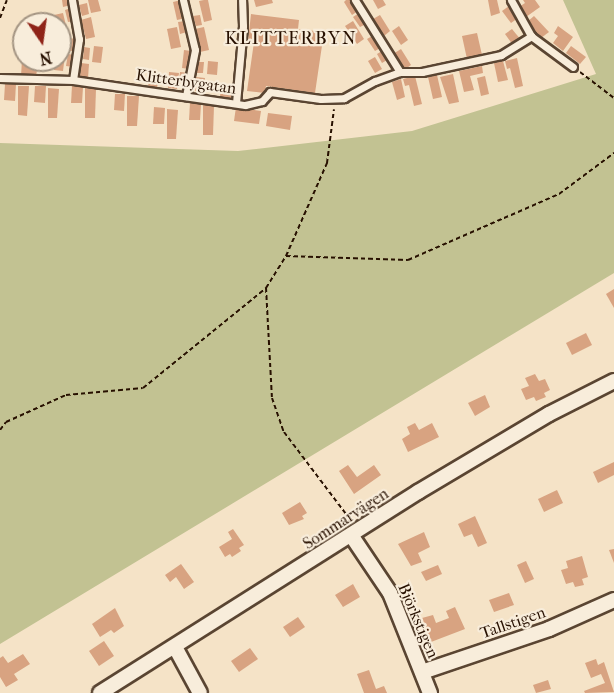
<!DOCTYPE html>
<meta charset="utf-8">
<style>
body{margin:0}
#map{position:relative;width:614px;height:693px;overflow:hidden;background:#f5e3c7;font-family:"IM FELL French Canon",serif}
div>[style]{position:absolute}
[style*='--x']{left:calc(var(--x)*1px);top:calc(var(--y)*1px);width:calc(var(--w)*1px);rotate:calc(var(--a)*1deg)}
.green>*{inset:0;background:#c2c292}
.building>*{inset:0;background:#d8a381}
.path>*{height:2px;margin-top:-1px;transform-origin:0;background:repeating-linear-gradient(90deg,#271000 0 4.5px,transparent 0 7.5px)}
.roads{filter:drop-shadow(2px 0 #5a4532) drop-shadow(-2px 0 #5a4532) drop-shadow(0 2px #5a4532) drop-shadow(0 -2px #5a4532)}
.lane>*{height:7px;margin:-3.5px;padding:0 3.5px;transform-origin:3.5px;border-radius:3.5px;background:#f8eddb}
.street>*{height:14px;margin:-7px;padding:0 7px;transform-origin:7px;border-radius:7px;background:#f8eddb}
span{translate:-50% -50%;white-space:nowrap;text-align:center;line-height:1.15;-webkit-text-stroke:4.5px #f8eddb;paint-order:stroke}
.street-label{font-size:16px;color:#271000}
.neighbourhood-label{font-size:18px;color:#271000;letter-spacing:1.5px}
.north{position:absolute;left:12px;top:12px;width:60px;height:60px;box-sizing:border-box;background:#f8eddb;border:2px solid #a49583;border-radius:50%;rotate:167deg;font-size:16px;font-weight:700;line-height:24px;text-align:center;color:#271000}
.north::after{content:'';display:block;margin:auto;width:21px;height:27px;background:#8f2418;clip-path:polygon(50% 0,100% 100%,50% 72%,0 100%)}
</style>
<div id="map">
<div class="green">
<div style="clip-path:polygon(563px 0,614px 0,614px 273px,0 644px,0 143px,238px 151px,412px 131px,596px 74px)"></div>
</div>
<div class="building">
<div style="clip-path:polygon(62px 0,70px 0,71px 5px,63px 7px)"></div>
<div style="clip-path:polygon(88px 0,98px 0,101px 11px,91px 13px)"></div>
<div style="clip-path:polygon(181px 0,186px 18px,177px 20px,173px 2px)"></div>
<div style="clip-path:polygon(204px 0,208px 0,212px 20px,204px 22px,199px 1px)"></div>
<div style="clip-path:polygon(254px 0,272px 0,273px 3px,256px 7px)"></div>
<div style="clip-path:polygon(346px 0,352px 0,358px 11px,352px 15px,344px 2px)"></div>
<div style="clip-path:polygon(373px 0,383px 0,386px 5px,378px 9px)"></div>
<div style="clip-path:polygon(488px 0,497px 0,500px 13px,491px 16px)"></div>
<div style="clip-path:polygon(523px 0,535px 0,540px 7px,526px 17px,519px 7px,525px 3px)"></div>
<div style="clip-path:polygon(87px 3px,89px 14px,82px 16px,79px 5px)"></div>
<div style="clip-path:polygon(509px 6px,518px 18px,511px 23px,502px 11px)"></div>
<div style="clip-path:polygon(71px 8px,74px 21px,68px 22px,65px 10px)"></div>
<div style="clip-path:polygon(63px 13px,68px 34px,60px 36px,60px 24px,56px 24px,54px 15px)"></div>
<div style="clip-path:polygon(359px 13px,366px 24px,360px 27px,353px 17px)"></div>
<div style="clip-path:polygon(251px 14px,299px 20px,298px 29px,324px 32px,315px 93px,266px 86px,265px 93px,247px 91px,254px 42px,248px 41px)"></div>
<div style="clip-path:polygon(200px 15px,202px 25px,196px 26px,193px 16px)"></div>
<div style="clip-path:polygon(380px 15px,390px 31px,384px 36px,373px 19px)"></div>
<div style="clip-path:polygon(534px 16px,549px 32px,541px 38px,527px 22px)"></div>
<div style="clip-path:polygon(91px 17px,95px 37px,86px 39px,81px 20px)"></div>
<div style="clip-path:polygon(185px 21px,187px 32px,180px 34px,178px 22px)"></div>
<div style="clip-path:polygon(353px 21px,364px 39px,357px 44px,345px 26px)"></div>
<div style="clip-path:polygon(399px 26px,408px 40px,401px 45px,392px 31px)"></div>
<div style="clip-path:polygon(558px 26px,573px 37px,563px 51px,553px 43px,558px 36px,554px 33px)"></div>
<div style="clip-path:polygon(177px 27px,181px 47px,171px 49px,167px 29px)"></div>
<div style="clip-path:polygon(204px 27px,209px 50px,200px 52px,195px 29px)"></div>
<div style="clip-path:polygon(512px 29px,521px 40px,513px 45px,505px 34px)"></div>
<div style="clip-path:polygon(477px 33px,482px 55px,467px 59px,462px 36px)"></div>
<div style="clip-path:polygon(374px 35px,382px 47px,375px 51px,367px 39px)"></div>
<div style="clip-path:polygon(68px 38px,77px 39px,75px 51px,67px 51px)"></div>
<div style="clip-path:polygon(94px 46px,103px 47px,101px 63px,92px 62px)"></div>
<div style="clip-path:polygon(571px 46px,586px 57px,580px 64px,566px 53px)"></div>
<div style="clip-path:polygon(84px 47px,90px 48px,89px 60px,83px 59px)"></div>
<div style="clip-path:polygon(401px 49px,411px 65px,404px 70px,393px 54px)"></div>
<div style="clip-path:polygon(184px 50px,191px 51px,189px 69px,182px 68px)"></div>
<div style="clip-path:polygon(382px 51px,387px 60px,382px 63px,377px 54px)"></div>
<div style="clip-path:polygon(68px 54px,74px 55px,73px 67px,66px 66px)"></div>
<div style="clip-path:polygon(60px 55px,65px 55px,63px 71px,54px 70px,55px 60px,60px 60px)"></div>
<div style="clip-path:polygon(375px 57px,382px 69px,375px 73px,368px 61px)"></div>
<div style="clip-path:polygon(517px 58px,523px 86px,515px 88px,510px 68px,507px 69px,505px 61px)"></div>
<div style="clip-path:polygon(22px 60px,38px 60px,36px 78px,21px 76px)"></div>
<div style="clip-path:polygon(208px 61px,218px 62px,217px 75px,207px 74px)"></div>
<div style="clip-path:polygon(503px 61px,508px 80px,498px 82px,494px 63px)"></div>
<div style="clip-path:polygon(198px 62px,204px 62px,203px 73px,197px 73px)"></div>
<div style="clip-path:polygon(81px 63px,89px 64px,88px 78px,80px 77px)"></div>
<div style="clip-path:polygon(482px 66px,483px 73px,470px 76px,474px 90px,464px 92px,459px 71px)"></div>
<div style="clip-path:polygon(169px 72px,179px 73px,177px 89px,168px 88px)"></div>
<div style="clip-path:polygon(180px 72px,189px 73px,188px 84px,179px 83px)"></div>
<div style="clip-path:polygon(453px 74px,459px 102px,449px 104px,440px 77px)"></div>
<div style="clip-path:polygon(437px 75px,442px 97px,433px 99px,428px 77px)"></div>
<div style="clip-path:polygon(415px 76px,422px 104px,414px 106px,409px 85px,405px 86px,403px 79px)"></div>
<div style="clip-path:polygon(485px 76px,489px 94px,481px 96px,477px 78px)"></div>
<div style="clip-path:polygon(149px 77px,158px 78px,157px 90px,148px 89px)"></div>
<div style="clip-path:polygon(196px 77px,205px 78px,203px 92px,195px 91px)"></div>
<div style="clip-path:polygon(401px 79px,405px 97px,397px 100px,392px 82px)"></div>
<div style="clip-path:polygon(5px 84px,16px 84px,15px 101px,4px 100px)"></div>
<div style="clip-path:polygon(18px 86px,29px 86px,27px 116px,18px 115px)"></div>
<div style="clip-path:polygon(35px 86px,46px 86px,45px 103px,34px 102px)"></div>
<div style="clip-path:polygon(72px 86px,83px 87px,82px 103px,71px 103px)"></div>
<div style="clip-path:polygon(221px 86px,232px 87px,231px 98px,220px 97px)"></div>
<div style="clip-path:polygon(48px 88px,59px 89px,57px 118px,48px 118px)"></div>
<div style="clip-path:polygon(85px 88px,96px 89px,95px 118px,85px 118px)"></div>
<div style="clip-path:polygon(115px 94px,125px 94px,124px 111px,114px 110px)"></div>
<div style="clip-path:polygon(127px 96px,139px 96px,137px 126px,127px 126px)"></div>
<div style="clip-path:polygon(190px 103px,201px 104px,200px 120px,189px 120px)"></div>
<div style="clip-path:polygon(203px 105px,214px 106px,213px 135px,203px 135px)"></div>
<div style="clip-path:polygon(154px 107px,165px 108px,164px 124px,153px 124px)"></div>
<div style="clip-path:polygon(236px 107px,261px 111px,259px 124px,234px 121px)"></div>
<div style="clip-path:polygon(167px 109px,178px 110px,176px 139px,167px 139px)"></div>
<div style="clip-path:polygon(268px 113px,292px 116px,290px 130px,266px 126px)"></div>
<div style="clip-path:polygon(614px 289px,614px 308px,606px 294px)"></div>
<div style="clip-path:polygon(586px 333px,592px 345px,572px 355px,566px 343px)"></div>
<div style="clip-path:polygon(535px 374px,539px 381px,545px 379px,550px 390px,544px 393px,546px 397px,536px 401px,534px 397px,526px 400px,521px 389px,529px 386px,525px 378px)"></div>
<div style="clip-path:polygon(485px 395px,490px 407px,475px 416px,468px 403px)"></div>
<div style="clip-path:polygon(415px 423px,419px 430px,432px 423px,439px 437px,408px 452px,402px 439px,410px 434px,407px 427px)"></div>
<div style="clip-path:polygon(614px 462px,614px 475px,598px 483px,593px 472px)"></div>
<div style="clip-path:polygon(348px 465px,357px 477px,374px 465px,381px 475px,354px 494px,339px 471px)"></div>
<div style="clip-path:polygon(557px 490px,563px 503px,544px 512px,538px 499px)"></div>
<div style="clip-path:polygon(300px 502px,307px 513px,302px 516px,304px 519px,289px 525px,282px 513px)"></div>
<div style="clip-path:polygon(475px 516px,487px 543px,478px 547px,472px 534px,464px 537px,458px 524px)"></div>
<div style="clip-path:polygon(233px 529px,244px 545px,239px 548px,241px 551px,232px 557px,230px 554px,225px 557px,219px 547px,232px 539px,228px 532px)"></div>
<div style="clip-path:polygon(424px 532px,430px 547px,418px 553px,422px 562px,411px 566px,398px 544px)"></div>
<div style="clip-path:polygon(614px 549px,614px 563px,609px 550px)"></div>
<div style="clip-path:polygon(582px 556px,588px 577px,582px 579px,584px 585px,575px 587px,573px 582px,566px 584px,561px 570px,568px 568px,566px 561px)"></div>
<div style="clip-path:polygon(526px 561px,534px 579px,525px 583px,517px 565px)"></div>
<div style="clip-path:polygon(181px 564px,194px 582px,184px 589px,176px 577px,170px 582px,165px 575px)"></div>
<div style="clip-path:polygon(438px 565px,442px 574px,426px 581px,421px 572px)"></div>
<div style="clip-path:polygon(353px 584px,360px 597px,343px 607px,335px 595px)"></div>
<div style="clip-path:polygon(509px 593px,514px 605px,494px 612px,489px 600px)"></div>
<div style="clip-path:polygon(455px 607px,465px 629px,431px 642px,422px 618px,433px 615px,436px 623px,449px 618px,446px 611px)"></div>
<div style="clip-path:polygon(115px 608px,124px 626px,114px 633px,111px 630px,100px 637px,92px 624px)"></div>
<div style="clip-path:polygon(298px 617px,305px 627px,290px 637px,283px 627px)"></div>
<div style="clip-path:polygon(104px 641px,114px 656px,99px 666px,89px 651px)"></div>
<div style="clip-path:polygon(250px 648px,258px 659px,239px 672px,231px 661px)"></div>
<div style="clip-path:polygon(23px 654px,30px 664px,14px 674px,18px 680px,6px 687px,0 677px,0 658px,3px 656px,8px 663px)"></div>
<div style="clip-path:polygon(596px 659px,598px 665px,604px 662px,614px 692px,585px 693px,584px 691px,605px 683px,601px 674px,591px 678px,585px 663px)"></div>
<div style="clip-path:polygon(369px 670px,376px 689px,384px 686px,387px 693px,364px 693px,357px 674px)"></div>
<div style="clip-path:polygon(548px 680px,551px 689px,536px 693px,533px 685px)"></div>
</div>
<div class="path">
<div style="--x:0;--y:18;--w:19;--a:-69"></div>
<div style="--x:580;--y:72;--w:43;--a:37.4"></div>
<div style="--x:286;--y:256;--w:102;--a:-66.2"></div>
<div style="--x:327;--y:163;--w:54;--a:-82.6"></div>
<div style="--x:266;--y:288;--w:110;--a:86.9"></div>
<div style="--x:272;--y:398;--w:36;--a:71"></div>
<div style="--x:284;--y:432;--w:108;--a:52.9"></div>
<div style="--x:0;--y:430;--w:10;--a:-53"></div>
<div style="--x:6;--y:422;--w:66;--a:-24.2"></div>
<div style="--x:66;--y:395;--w:77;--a:-5.2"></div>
<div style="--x:143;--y:388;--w:159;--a:-39.1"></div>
<div style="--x:266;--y:288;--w:38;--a:-58"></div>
<div style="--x:286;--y:256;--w:122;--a:1.9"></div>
<div style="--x:408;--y:260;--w:165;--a:-23.6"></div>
<div style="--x:559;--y:194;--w:69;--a:-36.7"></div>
</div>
<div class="roads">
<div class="lane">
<div style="--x:72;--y:0;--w:40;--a:80"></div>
<div style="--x:79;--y:39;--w:41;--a:98.3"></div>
<div style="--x:183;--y:0;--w:51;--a:76.5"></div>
<div style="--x:195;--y:50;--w:47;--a:101.1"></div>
<div style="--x:355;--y:0;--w:85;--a:58"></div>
<div style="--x:511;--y:0;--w:41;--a:60.9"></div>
<div style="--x:531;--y:36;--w:52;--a:36.4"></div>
<div style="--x:0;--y:78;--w:73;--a:1.6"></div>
<div style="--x:73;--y:80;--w:174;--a:8.3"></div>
<div style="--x:245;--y:105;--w:17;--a:-13"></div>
<div style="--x:262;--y:101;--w:12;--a:-48"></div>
<div style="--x:270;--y:92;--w:51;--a:7.8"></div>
<div style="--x:321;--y:99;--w:23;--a:-2"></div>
<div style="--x:344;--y:98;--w:35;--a:-29"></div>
<div style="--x:375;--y:81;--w:27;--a:-20"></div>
<div style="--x:400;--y:72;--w:22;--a:0"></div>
<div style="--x:422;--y:72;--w:81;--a:-12.1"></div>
<div style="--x:501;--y:55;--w:36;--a:-32"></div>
<div style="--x:236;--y:103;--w:77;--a:-84.8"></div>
<div style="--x:243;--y:26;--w:26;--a:-92"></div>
</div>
<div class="street">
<div style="--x:351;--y:535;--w:70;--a:56.1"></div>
<div style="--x:390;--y:593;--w:108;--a:68.2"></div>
<div style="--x:175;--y:647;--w:52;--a:61.5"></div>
<div style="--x:422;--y:672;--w:134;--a:-18.7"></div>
<div style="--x:549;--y:629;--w:71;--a:-24"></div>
<div style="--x:100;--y:693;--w:376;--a:-32.3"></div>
<div style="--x:418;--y:492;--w:152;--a:-30.8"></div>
<div style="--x:549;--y:414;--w:73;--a:-26.9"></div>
</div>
</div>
<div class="street-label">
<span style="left:186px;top:82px;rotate:8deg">Klitterbygatan</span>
<span style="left:346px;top:519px;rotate:-33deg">Sommarvägen</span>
<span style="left:418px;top:621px;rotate:67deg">Björkstigen</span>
<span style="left:513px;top:623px;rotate:-19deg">Tallstigen</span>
</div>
<div class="neighbourhood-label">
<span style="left:291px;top:39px">KLITTERBYN</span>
</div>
<div class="north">N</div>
</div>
